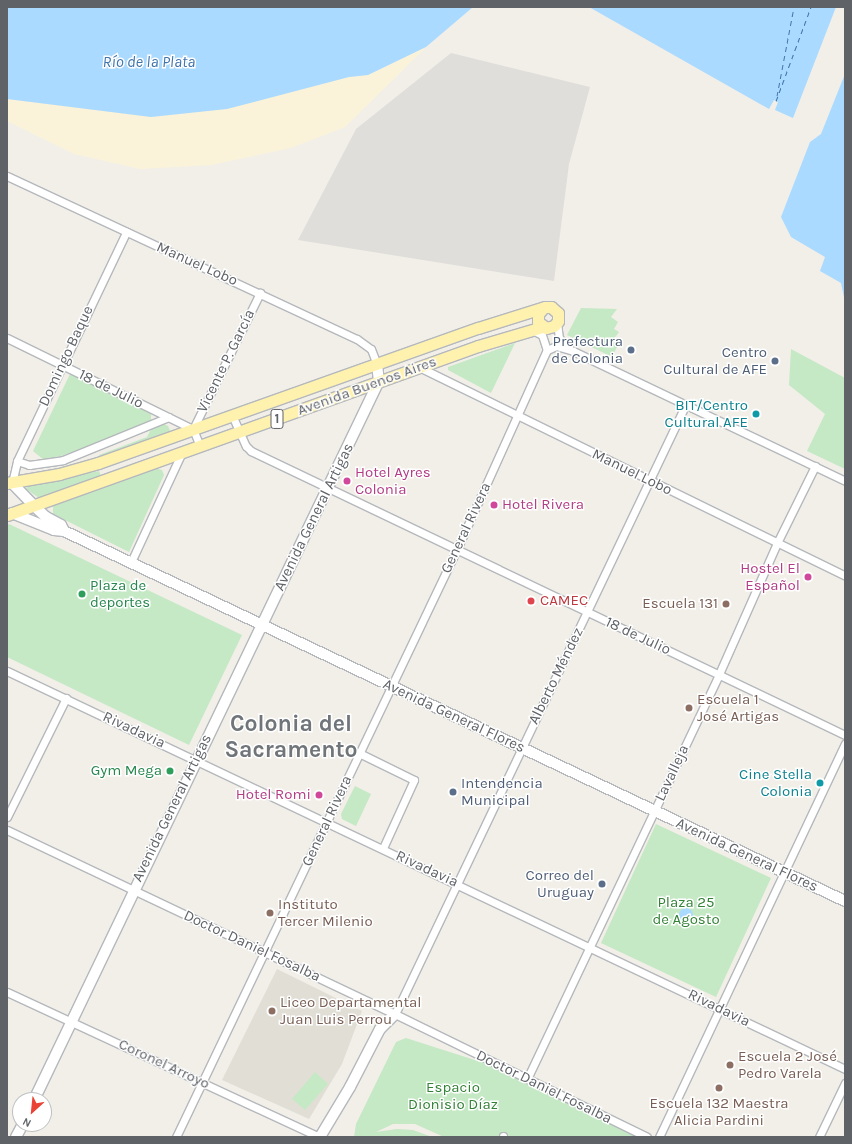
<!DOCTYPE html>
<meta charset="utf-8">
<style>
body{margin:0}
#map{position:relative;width:852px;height:1144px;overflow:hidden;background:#f1efe8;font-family:Karla,sans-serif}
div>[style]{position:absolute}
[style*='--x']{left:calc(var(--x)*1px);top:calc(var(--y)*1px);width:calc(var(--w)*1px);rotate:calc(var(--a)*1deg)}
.industrial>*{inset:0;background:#e0deda}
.education>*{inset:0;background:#e1ded6}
.green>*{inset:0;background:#c5e8c5}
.sand>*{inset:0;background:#fbf3d9}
.water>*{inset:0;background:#aadaff}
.round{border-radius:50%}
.ferry>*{height:1px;margin-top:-0.5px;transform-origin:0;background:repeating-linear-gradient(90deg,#4174aa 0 5px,transparent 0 9px)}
.roads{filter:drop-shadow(1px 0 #b5b8bc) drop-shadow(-1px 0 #b5b8bc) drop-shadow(0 1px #b5b8bc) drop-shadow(0 -1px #b5b8bc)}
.street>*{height:7px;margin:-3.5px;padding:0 3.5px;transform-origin:3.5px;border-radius:3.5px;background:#fff}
.secondary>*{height:10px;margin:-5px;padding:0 5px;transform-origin:5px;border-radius:5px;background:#fff}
.primary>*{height:11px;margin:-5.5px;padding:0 5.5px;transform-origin:5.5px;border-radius:5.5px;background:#fff2af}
.dots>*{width:11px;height:11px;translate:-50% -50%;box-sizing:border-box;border:2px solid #fff;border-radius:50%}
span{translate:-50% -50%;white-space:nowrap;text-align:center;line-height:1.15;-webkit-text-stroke:3px #fff;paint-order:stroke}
.shield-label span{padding:1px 3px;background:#fff;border:1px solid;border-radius:3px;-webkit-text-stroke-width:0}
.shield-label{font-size:14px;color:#5f6368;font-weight:700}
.street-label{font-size:15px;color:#5f6368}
.service-label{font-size:15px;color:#4e5e75}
.right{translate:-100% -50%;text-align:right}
.left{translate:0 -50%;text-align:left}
.culture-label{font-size:15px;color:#0d838f}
.hotel-label{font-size:15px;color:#b23c85}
.leisure-label{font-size:15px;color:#27864d}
.health-label{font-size:15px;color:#be3a42}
.education-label{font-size:15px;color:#785e54}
.park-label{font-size:15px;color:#348238}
.water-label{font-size:16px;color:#4174aa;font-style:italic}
.town-label{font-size:23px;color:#70757a;font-weight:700}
.frame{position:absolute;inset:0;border:8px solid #5f6368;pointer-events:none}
.north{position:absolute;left:12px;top:1092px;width:40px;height:40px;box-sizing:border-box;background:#fff;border:1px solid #bfc1c3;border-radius:50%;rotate:207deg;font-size:11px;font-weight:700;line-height:16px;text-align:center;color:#5f6368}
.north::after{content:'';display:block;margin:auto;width:14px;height:18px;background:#ea4335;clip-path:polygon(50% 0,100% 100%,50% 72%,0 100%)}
</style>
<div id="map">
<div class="industrial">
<div style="clip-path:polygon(451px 53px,590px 87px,569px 164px,554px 281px,298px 240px,356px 129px)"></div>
</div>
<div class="education">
<div style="clip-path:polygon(277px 969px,362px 1011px,342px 1064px,309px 1119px,222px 1080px)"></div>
</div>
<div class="green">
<div style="clip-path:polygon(581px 308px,617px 309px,611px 317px,618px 322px,614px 329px,619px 332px,613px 340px,619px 343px,612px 357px,567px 335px)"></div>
<div style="clip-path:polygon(515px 343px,491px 393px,448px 370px,448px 367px)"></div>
<div style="clip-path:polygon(791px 349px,845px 378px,845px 469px,807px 451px,825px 414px,789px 385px)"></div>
<div style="clip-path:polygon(70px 374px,151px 414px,151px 423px,61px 456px,44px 460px,33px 451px)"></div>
<div style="clip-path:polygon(164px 424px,168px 426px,171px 433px,100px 458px,99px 455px,147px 437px,151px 429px)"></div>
<div style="clip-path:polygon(156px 468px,162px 470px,164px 475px,129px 552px,53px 514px,53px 506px)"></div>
<div style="clip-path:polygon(99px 471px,101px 476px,39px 498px,26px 489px,27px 486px)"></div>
<div style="clip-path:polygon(9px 524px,242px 635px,189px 745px,7px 657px,7px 525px)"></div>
<div style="clip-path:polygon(355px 786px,371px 794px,356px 826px,342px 819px,341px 814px)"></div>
<div style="clip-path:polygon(656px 824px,771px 878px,716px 997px,601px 943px)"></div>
<div style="clip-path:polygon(406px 1038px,506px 1070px,638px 1137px,444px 1137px,415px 1124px,393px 1124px,376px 1132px,397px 1129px,413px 1130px,432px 1137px,354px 1137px,356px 1124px,396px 1042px)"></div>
<div style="clip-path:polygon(315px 1072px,328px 1084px,305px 1110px,292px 1099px)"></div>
</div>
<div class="sand">
<div style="clip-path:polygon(426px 47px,345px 127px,291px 148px,211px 165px,140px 169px,74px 154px,7px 121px,7px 99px,151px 117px,349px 77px,368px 75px)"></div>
</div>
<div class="water">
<div style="clip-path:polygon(7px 7px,473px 7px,426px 47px,368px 75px,349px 77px,227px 109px,151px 117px,7px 99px)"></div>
<div style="clip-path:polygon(589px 7px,836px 7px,793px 118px,775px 110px,778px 102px,774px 100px,769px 109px)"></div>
<div style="clip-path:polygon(845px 74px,845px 302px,841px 283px,820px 271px,825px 257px,791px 237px,781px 217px,810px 142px,821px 134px)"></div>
<div class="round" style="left:679px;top:908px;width:14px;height:14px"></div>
</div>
<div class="ferry">
<div style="--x:777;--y:96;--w:91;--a:-79.2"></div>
<div style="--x:776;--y:101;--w:100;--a:-69.6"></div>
</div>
<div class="roads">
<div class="street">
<div style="--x:7;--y:176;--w:386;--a:25"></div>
<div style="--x:357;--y:339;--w:17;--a:36"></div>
<div style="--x:371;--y:349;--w:17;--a:69"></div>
<div style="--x:557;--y:322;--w:16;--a:83"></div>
<div style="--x:559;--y:338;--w:14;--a:45"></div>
<div style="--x:532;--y:330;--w:11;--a:27"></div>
<div style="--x:542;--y:335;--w:16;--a:72"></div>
<div style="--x:7;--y:338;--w:207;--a:26.1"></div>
<div style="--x:547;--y:350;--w:10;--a:-24"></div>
<div style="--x:556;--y:346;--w:18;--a:16"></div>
<div style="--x:573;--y:351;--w:301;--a:25.5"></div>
<div style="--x:419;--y:367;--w:475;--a:26.1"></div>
<div style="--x:232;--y:415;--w:34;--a:66"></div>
<div style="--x:246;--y:446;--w:7;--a:45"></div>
<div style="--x:251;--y:451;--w:658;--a:25.55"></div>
<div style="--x:193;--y:429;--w:152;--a:-63.8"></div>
<div style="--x:193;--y:429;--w:18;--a:68"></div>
<div style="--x:17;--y:461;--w:13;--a:18"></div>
<div style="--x:29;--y:465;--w:34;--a:-8"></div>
<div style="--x:63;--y:460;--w:114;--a:-22.1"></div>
<div style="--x:12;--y:483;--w:23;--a:-77"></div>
<div style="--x:17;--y:461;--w:254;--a:-64.5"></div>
<div style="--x:131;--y:562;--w:121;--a:-65.1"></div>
<div style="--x:7;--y:671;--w:928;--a:25.4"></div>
<div style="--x:359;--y:753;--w:61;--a:26.1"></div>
<div style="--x:414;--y:780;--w:75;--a:114.5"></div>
<div style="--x:7;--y:817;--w:133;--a:-63.6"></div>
<div style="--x:7;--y:830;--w:429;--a:25.4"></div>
<div style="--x:395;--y:1014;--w:280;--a:26"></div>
<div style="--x:7;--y:992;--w:345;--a:24.9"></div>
<div style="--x:395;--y:1014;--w:676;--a:-64.5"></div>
<div style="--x:527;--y:1079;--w:448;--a:-64.6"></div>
<div style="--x:719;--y:674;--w:143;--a:-66.1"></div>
<div style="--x:777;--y:543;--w:86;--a:-63.7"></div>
<div style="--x:176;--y:1137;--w:652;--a:-64.46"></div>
<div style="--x:457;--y:549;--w:218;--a:-65.7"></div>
<div style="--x:503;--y:1137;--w:1;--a:-90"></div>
<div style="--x:659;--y:1137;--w:435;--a:-64.7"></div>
<div style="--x:819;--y:1137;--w:60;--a:-64.3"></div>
</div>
<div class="secondary">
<div style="--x:12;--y:483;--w:30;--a:46"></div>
<div style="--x:33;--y:505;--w:18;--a:43"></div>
<div style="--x:46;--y:517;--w:17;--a:28"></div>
<div style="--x:61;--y:525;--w:7;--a:63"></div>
<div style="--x:12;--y:513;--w:45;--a:22"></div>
<div style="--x:54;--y:530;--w:10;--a:6"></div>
<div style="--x:64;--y:531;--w:864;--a:25.35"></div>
<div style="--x:34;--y:1100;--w:797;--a:-64.37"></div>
<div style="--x:379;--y:381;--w:16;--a:-97"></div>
<div style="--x:16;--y:1137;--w:15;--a:-62"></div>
<div style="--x:320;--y:1137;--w:58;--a:-59"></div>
<div style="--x:350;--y:1087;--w:65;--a:-62.7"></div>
<div style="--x:380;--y:1029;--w:21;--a:-45"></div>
</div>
<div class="primary">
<div style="--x:7;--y:483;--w:53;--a:-9.8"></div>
<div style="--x:59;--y:474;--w:41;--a:-15.8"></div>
<div style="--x:98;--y:463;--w:403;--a:-19.6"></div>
<div style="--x:478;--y:328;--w:70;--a:-17.4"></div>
<div style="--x:545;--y:307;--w:6;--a:0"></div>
<div style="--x:551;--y:307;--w:9;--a:41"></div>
<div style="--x:558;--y:313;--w:8;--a:90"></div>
<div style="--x:558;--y:321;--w:6;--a:129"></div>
<div style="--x:554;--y:326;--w:8;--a:166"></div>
<div style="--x:546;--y:328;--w:10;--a:-143"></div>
<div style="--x:538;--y:322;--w:8;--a:-90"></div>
<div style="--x:538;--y:314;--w:8;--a:-50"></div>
<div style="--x:7;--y:515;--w:500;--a:-19.74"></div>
<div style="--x:478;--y:346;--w:67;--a:-16.5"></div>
</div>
</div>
<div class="dots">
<div style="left:631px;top:350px;background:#5c6f8a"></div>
<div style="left:775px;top:361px;background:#5c6f8a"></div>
<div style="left:756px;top:414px;background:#0f9aa8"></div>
<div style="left:347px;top:481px;background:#d1479c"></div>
<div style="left:494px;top:505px;background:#d1479c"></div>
<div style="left:808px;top:577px;background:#d1479c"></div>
<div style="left:82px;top:594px;background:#2e9e5b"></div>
<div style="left:531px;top:601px;background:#e0444e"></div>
<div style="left:726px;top:604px;background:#8d6e63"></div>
<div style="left:689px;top:708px;background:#8d6e63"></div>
<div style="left:170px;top:771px;background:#2e9e5b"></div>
<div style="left:820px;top:783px;background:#0f9aa8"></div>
<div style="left:453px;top:792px;background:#5c6f8a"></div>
<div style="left:319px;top:795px;background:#d1479c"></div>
<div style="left:602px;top:884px;background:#5c6f8a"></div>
<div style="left:270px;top:913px;background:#8d6e63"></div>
<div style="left:272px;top:1011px;background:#8d6e63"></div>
<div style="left:730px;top:1065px;background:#8d6e63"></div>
<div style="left:719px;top:1088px;background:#8d6e63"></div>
</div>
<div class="shield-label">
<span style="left:277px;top:419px">1</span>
</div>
<div class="street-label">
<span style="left:197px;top:264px;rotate:24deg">Manuel Lobo</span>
<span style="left:66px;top:356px;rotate:-65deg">Domingo Baque</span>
<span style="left:226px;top:361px;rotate:-64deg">Vicente P. García</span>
<span style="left:367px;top:386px;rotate:-20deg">Avenida Buenos Aires</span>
<span style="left:111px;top:389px;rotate:26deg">18 de Julio</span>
<span style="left:632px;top:472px;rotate:26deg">Manuel Lobo</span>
<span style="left:314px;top:517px;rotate:-64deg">Avenida General Artigas</span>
<span style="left:466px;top:528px;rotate:-65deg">General Rivera</span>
<span style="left:638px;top:636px;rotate:25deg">18 de Julio</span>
<span style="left:556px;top:676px;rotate:-64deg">Alberto Méndez</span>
<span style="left:454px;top:716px;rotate:25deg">Avenida General Flores</span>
<span style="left:134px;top:730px;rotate:25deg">Rivadavia</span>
<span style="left:672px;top:773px;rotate:-65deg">Lavalleja</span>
<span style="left:172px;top:808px;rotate:-64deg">Avenida General Artigas</span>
<span style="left:327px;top:821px;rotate:-65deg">General Rivera</span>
<span style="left:747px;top:855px;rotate:25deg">Avenida General Flores</span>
<span style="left:427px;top:869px;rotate:25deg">Rivadavia</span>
<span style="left:252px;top:946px;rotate:25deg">Doctor Daniel Fosalba</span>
<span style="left:719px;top:1008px;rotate:26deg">Rivadavia</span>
<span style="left:164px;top:1064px;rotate:25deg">Coronel Arroyo</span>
<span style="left:544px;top:1087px;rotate:26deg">Doctor Daniel Fosalba</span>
</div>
<div class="service-label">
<span class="right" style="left:623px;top:350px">Prefectura<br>de Colonia</span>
<span class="right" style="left:767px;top:361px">Centro<br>Cultural de AFE</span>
<span class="left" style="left:461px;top:792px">Intendencia<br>Municipal</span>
<span class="right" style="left:594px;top:884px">Correo del<br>Uruguay</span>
</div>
<div class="culture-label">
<span class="right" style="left:748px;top:414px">BIT/Centro<br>Cultural AFE</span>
<span class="right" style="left:812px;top:783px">Cine Stella<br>Colonia</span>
</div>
<div class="hotel-label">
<span class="left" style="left:355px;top:481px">Hotel Ayres<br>Colonia</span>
<span class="left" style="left:502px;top:505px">Hotel Rivera</span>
<span class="right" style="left:800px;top:577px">Hostel El<br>Español</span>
<span class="right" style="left:311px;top:795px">Hotel Romi</span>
</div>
<div class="leisure-label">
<span class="left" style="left:90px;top:594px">Plaza de<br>deportes</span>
<span class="right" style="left:162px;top:771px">Gym Mega</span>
</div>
<div class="health-label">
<span class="left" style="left:540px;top:601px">CAMEC</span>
</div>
<div class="education-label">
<span class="right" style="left:718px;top:604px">Escuela 131</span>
<span class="left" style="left:697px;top:708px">Escuela 1<br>José Artigas</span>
<span class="left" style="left:278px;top:913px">Instituto<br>Tercer Milenio</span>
<span class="left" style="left:280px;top:1011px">Liceo Departamental<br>Juan Luis Perrou</span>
<span class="left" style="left:738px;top:1065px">Escuela 2 José<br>Pedro Varela</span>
<span style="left:719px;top:1112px">Escuela 132 Maestra<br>Alicia Pardini</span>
</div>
<div class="park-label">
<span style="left:686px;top:911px">Plaza 25<br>de Agosto</span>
<span style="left:453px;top:1096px">Espacio<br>Dionisio Díaz</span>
</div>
<div class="water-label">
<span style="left:149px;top:62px">Río de la Plata</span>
</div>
<div class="town-label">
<span style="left:291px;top:737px">Colonia del<br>Sacramento</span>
</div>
<div class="frame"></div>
<div class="north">N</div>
</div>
